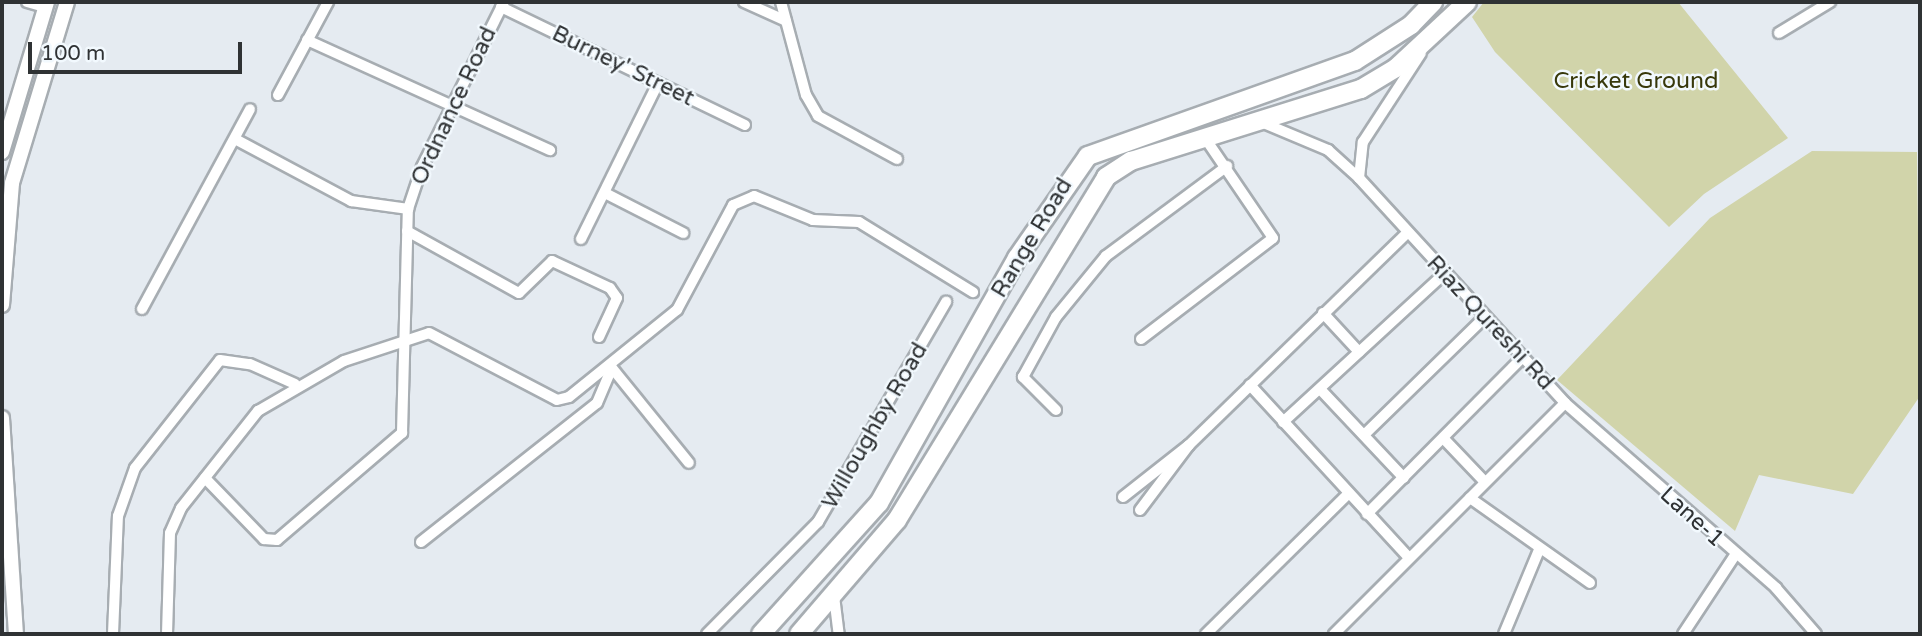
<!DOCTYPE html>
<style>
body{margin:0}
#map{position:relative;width:1922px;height:636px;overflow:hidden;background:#e5ebf1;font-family:"Varela Round",sans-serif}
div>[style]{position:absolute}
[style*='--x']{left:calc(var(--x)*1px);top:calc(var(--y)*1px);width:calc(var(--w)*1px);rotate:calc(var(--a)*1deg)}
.green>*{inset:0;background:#d1d4aa}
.roads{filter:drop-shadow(2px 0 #a7adb2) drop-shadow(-2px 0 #a7adb2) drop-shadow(0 2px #a7adb2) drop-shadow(0 -2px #a7adb2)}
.minor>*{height:10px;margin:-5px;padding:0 5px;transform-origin:5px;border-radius:5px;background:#fff}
.tertiary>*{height:14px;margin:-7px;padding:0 7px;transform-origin:7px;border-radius:7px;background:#fff}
.primary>*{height:18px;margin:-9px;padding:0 9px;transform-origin:9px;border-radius:9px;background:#fff}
span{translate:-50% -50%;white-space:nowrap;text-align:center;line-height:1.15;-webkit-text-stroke:5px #f2f9fe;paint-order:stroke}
.street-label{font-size:23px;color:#2f3234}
.park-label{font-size:23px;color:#37380a}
.frame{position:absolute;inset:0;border:4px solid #2f3234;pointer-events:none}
.scale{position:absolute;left:28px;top:42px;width:214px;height:32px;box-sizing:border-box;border:4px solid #2f3234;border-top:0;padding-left:9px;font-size:21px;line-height:24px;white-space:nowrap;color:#2f3234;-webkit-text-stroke:5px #f2f9fe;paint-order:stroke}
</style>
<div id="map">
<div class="green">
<div style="clip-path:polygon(1484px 2px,1678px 2px,1788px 138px,1704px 194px,1669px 227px,1495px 52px,1472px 17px)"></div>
<div style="clip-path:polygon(1812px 151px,1917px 152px,1920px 396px,1853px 494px,1759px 475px,1735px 531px,1557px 380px,1710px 218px)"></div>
</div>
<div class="roads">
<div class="minor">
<div style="--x:27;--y:2;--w:19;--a:16"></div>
<div style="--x:744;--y:2;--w:46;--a:24.3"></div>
<div style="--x:781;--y:2;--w:96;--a:75"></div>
<div style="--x:806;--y:95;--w:24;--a:60"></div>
<div style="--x:818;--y:116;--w:90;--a:28.6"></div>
<div style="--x:501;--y:7;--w:271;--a:25.8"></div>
<div style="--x:1779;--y:33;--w:60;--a:-31.3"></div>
<div style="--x:307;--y:40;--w:267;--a:24.4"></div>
<div style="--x:278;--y:95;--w:106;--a:-61.7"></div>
<div style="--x:1261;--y:122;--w:73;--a:22.7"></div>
<div style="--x:1328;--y:150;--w:42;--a:42.1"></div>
<div style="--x:1359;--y:178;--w:305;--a:47.5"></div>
<div style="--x:1565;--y:403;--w:327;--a:135"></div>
<div style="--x:235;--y:139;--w:132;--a:28.1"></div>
<div style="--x:351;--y:201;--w:58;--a:8"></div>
<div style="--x:1359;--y:178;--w:36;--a:-84"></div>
<div style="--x:1363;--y:142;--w:106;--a:-56.9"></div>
<div style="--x:605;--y:193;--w:88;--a:27.1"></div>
<div style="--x:407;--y:231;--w:128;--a:29"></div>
<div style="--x:519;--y:293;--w:46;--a:-44.1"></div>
<div style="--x:552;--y:261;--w:64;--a:25"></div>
<div style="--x:610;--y:288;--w:12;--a:55"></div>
<div style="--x:617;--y:298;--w:43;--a:114.8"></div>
<div style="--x:581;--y:239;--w:174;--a:-63.7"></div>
<div style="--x:142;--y:309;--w:227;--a:-61.6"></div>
<div style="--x:1323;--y:313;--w:53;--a:47.3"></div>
<div style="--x:1141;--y:339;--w:166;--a:-37.4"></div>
<div style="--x:1273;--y:238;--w:117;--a:-124.2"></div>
<div style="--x:612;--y:368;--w:122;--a:51"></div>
<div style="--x:1250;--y:385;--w:235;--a:47.4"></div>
<div style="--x:1320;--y:389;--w:122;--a:46.7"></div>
<div style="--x:1565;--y:403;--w:281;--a:41.2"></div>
<div style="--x:1776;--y:588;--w:61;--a:49"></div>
<div style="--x:1056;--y:410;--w:47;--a:-135"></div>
<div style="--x:1023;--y:377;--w:68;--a:-61.2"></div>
<div style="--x:1056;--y:317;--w:79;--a:-50.7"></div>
<div style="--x:1106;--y:256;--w:151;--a:-36.6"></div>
<div style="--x:1283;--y:422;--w:217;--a:-42.6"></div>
<div style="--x:1364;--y:435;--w:166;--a:-44.3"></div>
<div style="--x:1444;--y:439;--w:58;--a:46.4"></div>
<div style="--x:205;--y:478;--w:85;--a:46"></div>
<div style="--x:264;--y:539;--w:13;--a:4"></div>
<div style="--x:277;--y:540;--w:165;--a:-40.6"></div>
<div style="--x:402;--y:433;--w:224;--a:-88.5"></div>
<div style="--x:408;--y:209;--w:44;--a:-71.6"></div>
<div style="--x:422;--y:167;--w:184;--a:-63.6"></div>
<div style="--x:1123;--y:497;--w:84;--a:-38.2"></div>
<div style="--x:1470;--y:498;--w:147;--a:35.3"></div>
<div style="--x:1140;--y:510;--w:81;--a:-53"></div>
<div style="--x:1189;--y:445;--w:304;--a:-44.2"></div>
<div style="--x:1367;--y:514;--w:220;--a:-45.2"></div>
<div style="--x:421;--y:542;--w:224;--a:-38.3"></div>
<div style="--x:597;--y:403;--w:38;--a:-67"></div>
<div style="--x:834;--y:596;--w:38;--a:83"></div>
<div style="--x:113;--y:634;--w:118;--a:-87.6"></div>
<div style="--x:118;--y:516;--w:51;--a:-70.5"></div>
<div style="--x:135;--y:468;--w:137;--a:-51.8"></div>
<div style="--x:220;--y:360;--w:30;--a:8"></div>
<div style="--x:250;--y:364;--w:49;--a:24"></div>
<div style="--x:167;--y:634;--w:101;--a:-88.3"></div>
<div style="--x:170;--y:533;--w:27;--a:-66"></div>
<div style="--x:181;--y:508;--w:124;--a:-51.6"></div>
<div style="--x:258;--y:411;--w:99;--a:-30.2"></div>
<div style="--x:344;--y:361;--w:89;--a:-18.2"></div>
<div style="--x:429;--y:333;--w:144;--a:27.6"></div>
<div style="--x:557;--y:400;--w:12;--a:-14"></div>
<div style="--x:569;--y:397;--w:139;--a:-38.9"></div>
<div style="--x:677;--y:310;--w:119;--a:-61.9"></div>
<div style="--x:733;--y:205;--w:23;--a:-23"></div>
<div style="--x:754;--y:196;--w:64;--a:22.1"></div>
<div style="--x:813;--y:220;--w:46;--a:2.5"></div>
<div style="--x:859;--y:222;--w:134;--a:31.6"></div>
<div style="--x:707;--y:634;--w:158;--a:-45.3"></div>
<div style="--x:818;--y:522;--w:255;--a:-59.8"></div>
<div style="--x:1206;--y:634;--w:199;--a:-44.6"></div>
<div style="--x:1504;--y:634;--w:91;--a:-67.4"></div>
<div style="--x:1683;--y:634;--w:95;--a:-56.6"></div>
</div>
<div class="tertiary">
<div style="--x:2;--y:152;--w:157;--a:-73.3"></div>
<div style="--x:2;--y:305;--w:122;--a:-85.3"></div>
<div style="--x:12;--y:183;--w:189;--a:-73.1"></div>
<div style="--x:2;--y:418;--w:216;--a:86.3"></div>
</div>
<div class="primary">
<div style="--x:761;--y:634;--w:176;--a:-48"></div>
<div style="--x:879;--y:503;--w:281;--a:-60.6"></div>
<div style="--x:1017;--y:258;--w:124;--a:-55.2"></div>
<div style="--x:1088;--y:156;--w:283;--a:-19.6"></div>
<div style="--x:1355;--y:61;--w:67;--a:-32.7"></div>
<div style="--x:1411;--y:25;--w:32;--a:-46"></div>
<div style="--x:799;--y:634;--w:150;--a:-49.3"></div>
<div style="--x:897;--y:520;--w:402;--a:-58.6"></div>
<div style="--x:1106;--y:177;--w:30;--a:-33"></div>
<div style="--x:1131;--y:161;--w:241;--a:-17.4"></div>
<div style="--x:1361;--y:89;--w:41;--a:-31"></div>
<div style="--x:1396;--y:68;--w:97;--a:-42.9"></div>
</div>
</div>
<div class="street-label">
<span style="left:623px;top:66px;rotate:26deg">Burney' Street</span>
<span style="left:454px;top:106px;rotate:-65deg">Ordnance Road</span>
<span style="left:1032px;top:238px;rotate:-59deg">Range Road</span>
<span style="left:1490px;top:323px;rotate:47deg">Riaz Qureshi Rd</span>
<span style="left:875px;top:426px;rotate:-60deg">Willoughby Road</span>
<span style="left:1692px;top:517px;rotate:42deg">Lane-1</span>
</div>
<div class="park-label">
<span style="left:1636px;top:81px">Cricket Ground</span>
</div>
<div class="frame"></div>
<div class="scale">100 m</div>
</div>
